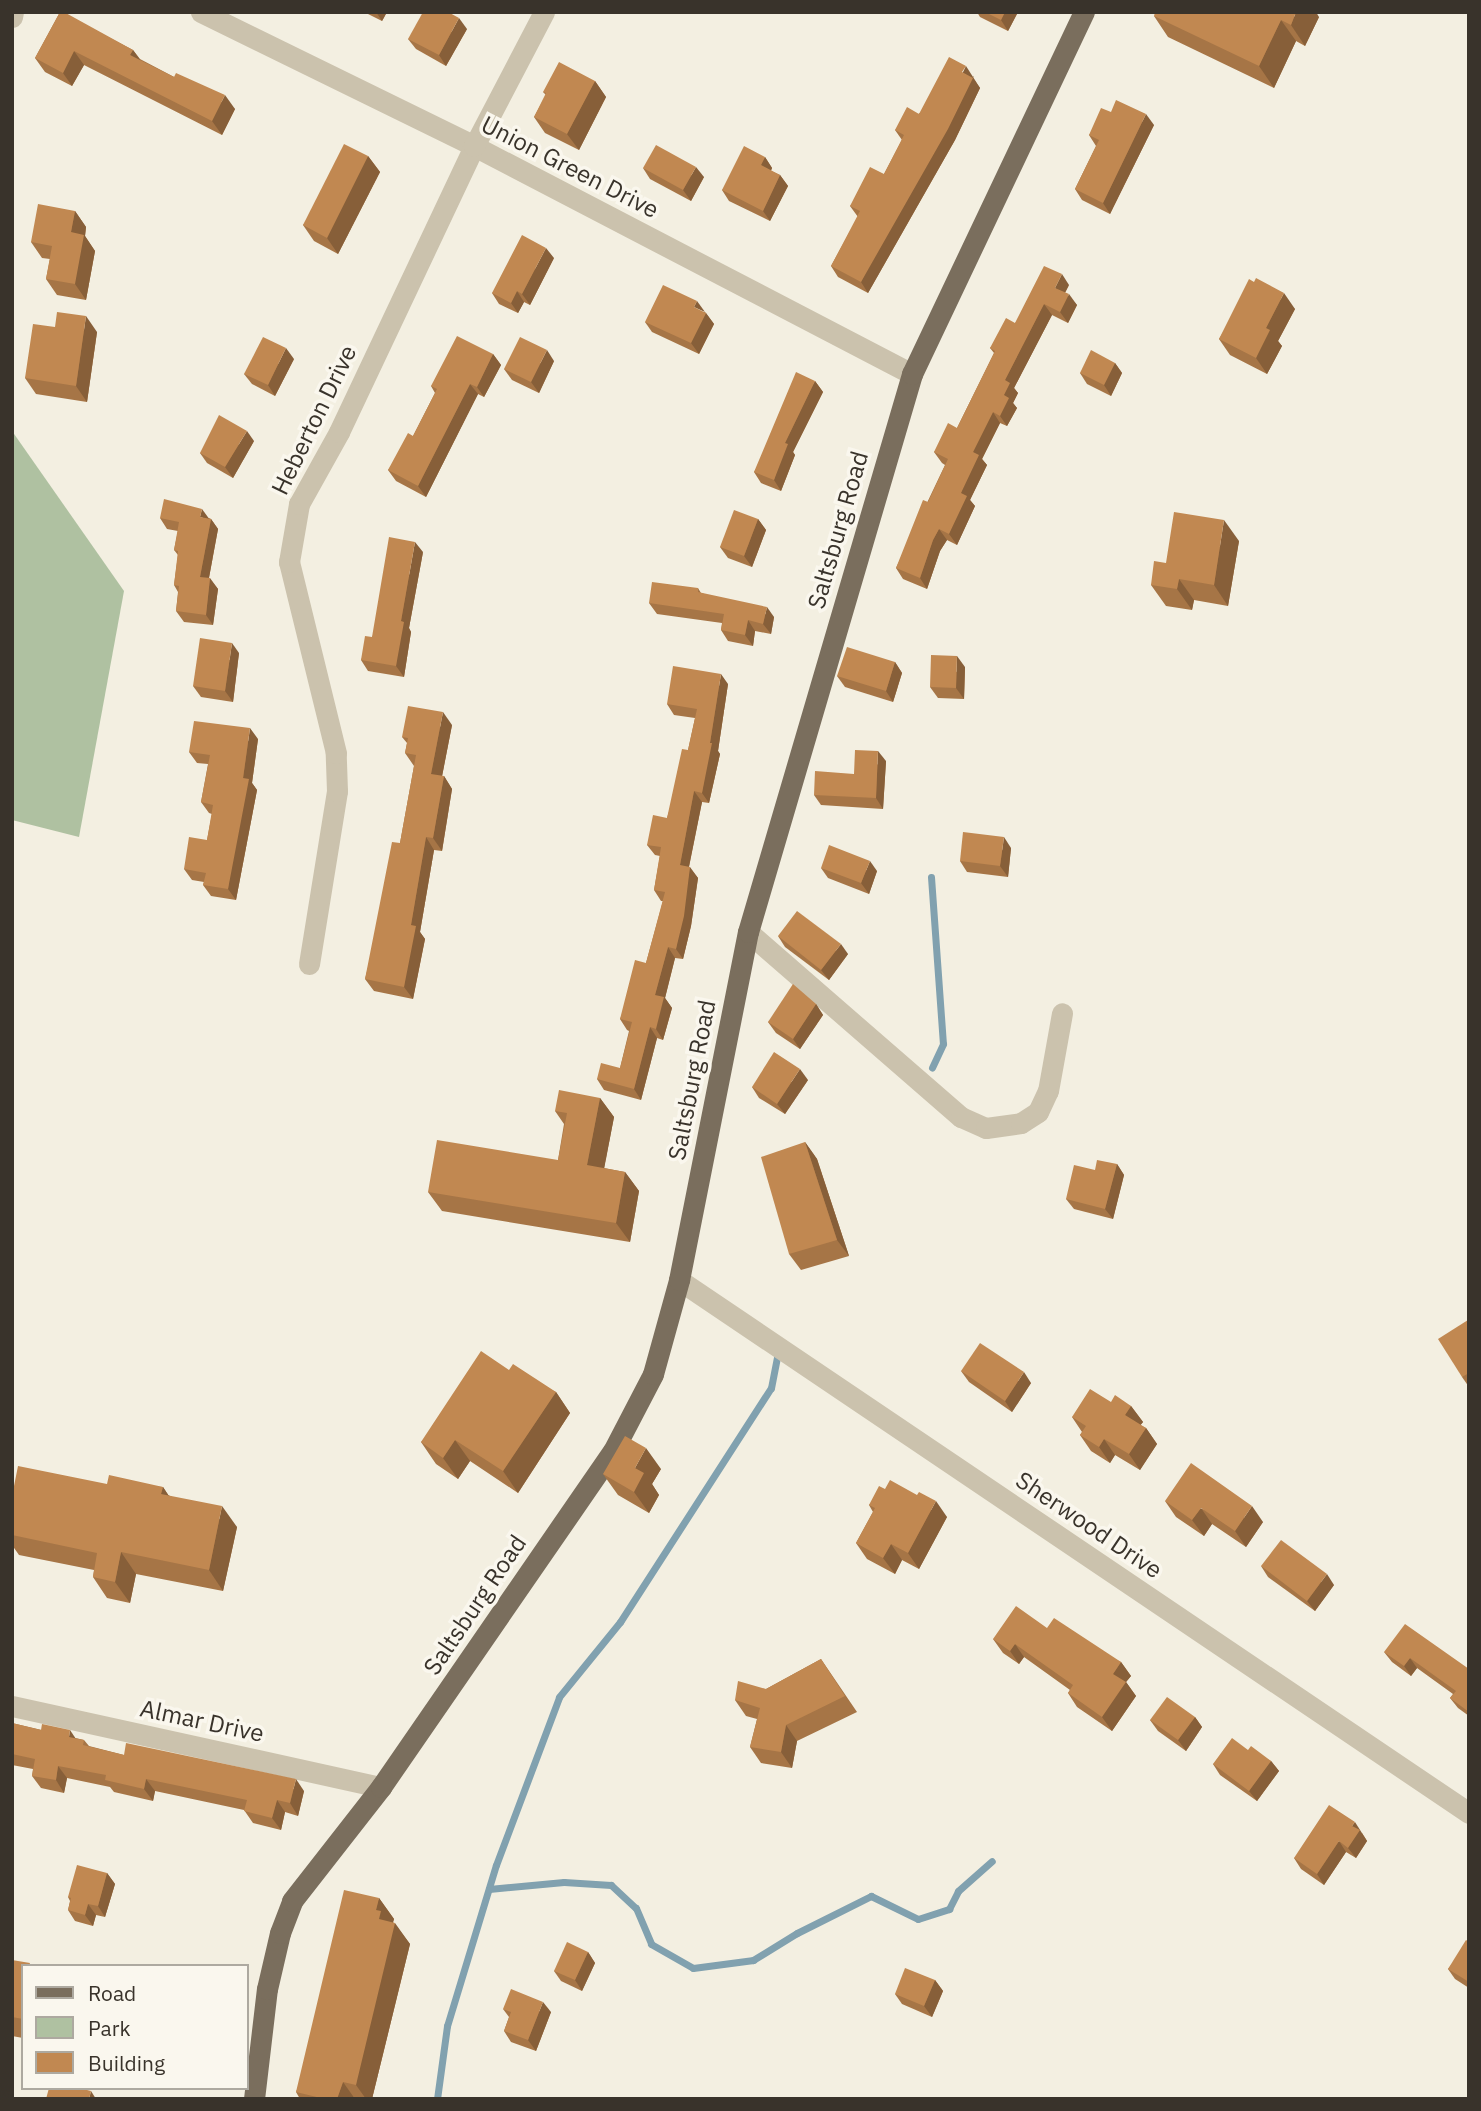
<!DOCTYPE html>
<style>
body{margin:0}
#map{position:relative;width:1481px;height:2111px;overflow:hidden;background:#f3efe1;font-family:"IBM Plex Sans",sans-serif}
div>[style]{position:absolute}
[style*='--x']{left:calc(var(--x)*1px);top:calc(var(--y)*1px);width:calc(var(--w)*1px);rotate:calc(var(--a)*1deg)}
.green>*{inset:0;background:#afc1a1}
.stream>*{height:7px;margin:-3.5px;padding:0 3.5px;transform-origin:3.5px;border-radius:3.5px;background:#81a1af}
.minor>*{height:21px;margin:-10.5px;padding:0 10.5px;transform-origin:10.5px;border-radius:10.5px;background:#cbc2ad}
.major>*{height:21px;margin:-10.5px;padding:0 10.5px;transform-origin:10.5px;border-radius:10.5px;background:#7a6e5d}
.wall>*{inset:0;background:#a67546}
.shaded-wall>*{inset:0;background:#875f39}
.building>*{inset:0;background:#c18851}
span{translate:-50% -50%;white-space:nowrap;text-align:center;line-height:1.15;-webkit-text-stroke:7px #faf7ee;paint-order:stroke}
.street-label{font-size:24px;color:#39332b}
.frame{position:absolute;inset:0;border:14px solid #39332b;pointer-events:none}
.legend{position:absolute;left:21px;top:1964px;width:228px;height:126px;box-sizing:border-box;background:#faf7ee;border:2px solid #ada9a0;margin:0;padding:9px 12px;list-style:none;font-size:21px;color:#39332b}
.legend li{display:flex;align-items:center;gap:14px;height:35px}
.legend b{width:35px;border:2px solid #ada9a0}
</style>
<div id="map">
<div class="green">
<div style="clip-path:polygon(12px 431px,124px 591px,79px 837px,12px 820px)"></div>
</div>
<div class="stream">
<div style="--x:931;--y:877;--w:167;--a:85.9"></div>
<div style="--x:943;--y:1044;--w:26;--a:115"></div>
<div style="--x:489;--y:1889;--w:75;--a:-5.3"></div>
<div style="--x:564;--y:1882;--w:47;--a:3.7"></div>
<div style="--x:611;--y:1885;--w:34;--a:43"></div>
<div style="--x:636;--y:1908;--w:39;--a:67"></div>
<div style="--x:651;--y:1944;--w:48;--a:29.7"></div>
<div style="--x:693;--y:1968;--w:61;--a:-7.6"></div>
<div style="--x:753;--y:1960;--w:52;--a:-31.5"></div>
<div style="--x:797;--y:1933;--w:83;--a:-26.6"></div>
<div style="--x:871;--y:1896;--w:52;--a:26.1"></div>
<div style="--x:918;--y:1919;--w:33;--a:-18"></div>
<div style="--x:949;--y:1909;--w:20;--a:-63"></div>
<div style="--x:958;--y:1891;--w:45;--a:-41.4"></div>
<div style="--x:437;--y:2099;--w:74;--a:-82.2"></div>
<div style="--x:447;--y:2026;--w:168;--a:-73.1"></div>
<div style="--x:496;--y:1865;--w:179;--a:-69.4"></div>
<div style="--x:559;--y:1697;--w:97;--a:-50.9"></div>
<div style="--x:620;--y:1622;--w:278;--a:-57.2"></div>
<div style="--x:771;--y:1388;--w:31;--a:-79"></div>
</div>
<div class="minor">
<div style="--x:201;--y:12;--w:304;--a:26.1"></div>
<div style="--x:474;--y:146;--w:494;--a:27.5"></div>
<div style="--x:12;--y:17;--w:5;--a:-79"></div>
<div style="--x:748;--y:932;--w:282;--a:41"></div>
<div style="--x:961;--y:1117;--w:27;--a:24"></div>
<div style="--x:986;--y:1128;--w:35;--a:-8"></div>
<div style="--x:1021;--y:1123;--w:20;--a:-33"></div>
<div style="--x:1038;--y:1112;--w:23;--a:-65"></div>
<div style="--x:1048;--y:1091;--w:79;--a:-79.8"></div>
<div style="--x:309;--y:964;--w:175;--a:-80.8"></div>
<div style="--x:337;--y:791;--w:38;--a:-92"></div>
<div style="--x:336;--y:753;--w:197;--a:-103.8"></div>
<div style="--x:289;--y:562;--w:59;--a:-80.2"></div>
<div style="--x:299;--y:504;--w:82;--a:-60.9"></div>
<div style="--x:339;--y:432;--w:316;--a:-64.7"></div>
<div style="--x:474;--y:146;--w:151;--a:-62.4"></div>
<div style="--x:679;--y:1280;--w:953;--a:34.01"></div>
<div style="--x:12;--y:1706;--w:378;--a:12.4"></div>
</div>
<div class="major">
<div style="--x:254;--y:2099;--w:111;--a:-83.3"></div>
<div style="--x:267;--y:1989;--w:57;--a:-76.9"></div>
<div style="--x:280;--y:1933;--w:34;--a:-69"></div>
<div style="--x:292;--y:1901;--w:145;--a:-52"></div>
<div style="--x:381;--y:1787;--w:408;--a:-55.4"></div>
<div style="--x:613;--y:1451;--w:87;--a:-62.5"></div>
<div style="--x:653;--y:1374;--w:98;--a:-74.5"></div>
<div style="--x:679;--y:1280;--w:355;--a:-78.8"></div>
<div style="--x:748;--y:932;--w:582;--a:-73.62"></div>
<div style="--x:912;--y:374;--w:401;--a:-64.6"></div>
</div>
<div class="wall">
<div style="clip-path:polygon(60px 12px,133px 50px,140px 59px,235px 109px,222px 135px,84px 65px,72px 86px,45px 72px,35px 58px)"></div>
<div style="clip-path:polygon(364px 12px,387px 12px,382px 21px)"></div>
<div style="clip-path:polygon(977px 12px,1018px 12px,1008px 31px,980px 17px)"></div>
<div style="clip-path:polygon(1154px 16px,1319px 17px,1305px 46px,1296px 41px,1274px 88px,1168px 37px)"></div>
<div style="clip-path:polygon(467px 29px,446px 66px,416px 49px,408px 39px)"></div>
<div style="clip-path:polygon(974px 76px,973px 78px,980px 88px,955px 140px,868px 293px,838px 277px,831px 266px,858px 217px,850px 206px,884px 174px,902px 140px,895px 130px)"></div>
<div style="clip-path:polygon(595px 81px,606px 97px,579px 150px,545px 133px,534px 117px,546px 95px,543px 92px)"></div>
<div style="clip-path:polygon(1111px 112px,1154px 125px,1110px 214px,1082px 200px,1075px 189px,1096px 146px,1089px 135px)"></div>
<div style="clip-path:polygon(368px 156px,380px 172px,338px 254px,314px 241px,303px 225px)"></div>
<div style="clip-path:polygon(765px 157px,772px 168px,771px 171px,780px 175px,788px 186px,770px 221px,729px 201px,722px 190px)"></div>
<div style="clip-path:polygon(643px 168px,704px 177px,691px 201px,650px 179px)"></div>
<div style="clip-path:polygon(75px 211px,86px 227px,85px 236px,95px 251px,86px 300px,57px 295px,46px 279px,50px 259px,42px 258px,31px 242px)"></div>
<div style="clip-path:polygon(554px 258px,530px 305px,524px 302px,518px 313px,499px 304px,492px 293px)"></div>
<div style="clip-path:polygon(1254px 282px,1295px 309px,1278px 341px,1282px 346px,1267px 374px,1230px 355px,1219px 339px)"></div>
<div style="clip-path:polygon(1069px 285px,1065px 293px,1077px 305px,1068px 323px,1052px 315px,1014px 388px,1018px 393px,1013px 403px,1017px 408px,1007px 426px,1000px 423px,982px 459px,987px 465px,970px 500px,975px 506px,957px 545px,947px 540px,940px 551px,927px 589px,903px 579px,896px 568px,945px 465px,942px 463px,934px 452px,957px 428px,994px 353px,990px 348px,1015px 323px)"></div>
<div style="clip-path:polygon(705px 312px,714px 324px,699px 354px,652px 332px,645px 322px)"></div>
<div style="clip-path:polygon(55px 327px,97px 332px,87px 402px,36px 394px,25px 378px)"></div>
<div style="clip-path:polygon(493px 354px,501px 365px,484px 397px,478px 394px,426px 497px,396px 481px,388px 470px,413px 436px,435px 393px,431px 386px)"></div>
<div style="clip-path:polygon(294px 359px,275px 396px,252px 384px,244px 374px)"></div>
<div style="clip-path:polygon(554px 361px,539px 393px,512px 380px,504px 369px)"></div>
<div style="clip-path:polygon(1115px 363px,1122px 373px,1111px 396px,1087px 384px,1080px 373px)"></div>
<div style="clip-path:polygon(815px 381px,823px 392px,793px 452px,795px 455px,781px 491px,761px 483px,754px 472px)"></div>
<div style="clip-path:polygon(254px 441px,233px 478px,207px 463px,200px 453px)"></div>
<div style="clip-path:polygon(160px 518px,209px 518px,211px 519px,218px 529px,209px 578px,218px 589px,213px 625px,184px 622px,176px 611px,178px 592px,174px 585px,178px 555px,174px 550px,178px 531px,167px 529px)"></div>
<div style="clip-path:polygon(758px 519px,766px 530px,752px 567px,728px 558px,720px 547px)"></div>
<div style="clip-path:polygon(1239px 541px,1228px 606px,1194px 600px,1192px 610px,1166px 606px,1151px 585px,1166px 563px)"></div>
<div style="clip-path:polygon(423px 552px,409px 628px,411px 632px,404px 677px,368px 671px,361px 660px,372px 637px)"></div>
<div style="clip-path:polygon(698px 588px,701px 593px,774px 617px,771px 634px,755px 631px,753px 646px,728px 641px,721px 630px,722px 623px,657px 614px,649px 603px)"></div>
<div style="clip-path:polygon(239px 653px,233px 702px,201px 697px,193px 686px)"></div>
<div style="clip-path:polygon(895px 662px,902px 673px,893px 702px,845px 687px,837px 676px)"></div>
<div style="clip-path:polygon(965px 667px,964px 699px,938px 698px,930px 687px)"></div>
<div style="clip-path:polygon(728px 684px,718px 751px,720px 754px,709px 803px,702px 802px,689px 867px,698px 878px,691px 926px,683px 959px,675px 958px,665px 998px,672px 1008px,663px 1040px,657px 1038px,641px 1100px,604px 1090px,597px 1079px,620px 1068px,629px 1031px,627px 1030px,620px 1019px,646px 963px,663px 901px,661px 901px,654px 890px,660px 856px,655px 855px,647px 845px,667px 818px,688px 750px,695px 718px,674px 715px,667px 704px)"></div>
<div style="clip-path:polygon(452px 725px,442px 776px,444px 776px,452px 789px,442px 851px,434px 850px,420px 932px,425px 939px,413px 999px,374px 991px,365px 979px,400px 843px,414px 766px,405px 753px,407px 743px,402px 737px)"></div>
<div style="clip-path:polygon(258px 739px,252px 783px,257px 790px,236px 900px,211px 896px,203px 885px,204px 882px,192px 880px,184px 869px,207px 840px,212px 814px,209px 813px,201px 802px,208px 764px,197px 763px,189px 752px)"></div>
<div style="clip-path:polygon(886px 761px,883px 809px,821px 805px,814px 795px,854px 774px)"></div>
<div style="clip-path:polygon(1011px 848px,1008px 877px,967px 872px,960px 861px)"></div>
<div style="clip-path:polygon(821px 868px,877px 871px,869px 894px,828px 878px)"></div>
<div style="clip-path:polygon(778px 936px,848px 954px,829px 980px,785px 947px)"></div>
<div style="clip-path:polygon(816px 1004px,823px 1015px,800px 1049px,776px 1033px,768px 1022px)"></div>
<div style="clip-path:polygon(808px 1080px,785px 1114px,759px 1098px,752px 1087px)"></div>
<div style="clip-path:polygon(600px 1098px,614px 1117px,604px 1168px,625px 1172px,639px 1191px,630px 1242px,442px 1211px,428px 1192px,558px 1160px,564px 1124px,555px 1111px)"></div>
<div style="clip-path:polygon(805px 1142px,817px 1159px,849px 1256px,801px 1270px,789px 1254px)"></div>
<div style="clip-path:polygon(1117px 1164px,1124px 1175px,1113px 1219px,1074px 1209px,1066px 1199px)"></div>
<div style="clip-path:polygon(1469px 1321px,1469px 1387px,1462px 1377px)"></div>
<div style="clip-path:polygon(509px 1370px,556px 1392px,570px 1413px,518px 1493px,470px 1461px,458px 1479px,436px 1464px,421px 1442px)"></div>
<div style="clip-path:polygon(961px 1371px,1031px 1383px,1012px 1412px,969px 1382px)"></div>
<div style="clip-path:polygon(1111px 1402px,1131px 1406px,1143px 1422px,1140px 1425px,1146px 1428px,1157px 1444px,1140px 1470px,1115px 1455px,1110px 1463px,1091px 1451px,1080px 1435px,1082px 1432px,1072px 1417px)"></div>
<div style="clip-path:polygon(661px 1469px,652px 1484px,659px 1495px,649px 1513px,618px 1495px,603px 1474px)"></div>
<div style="clip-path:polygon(107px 1484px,163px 1487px,168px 1495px,237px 1527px,223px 1591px,136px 1574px,130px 1603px,107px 1598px,93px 1577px,94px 1570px,19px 1555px,12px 1545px,12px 1496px)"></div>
<div style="clip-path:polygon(885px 1489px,947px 1517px,919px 1569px,902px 1560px,895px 1574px,867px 1559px,856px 1543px,873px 1512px,869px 1505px)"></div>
<div style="clip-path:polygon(1165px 1501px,1263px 1522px,1246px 1547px,1212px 1524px,1204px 1536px,1176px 1517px)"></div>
<div style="clip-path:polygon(1261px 1566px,1334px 1585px,1315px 1611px,1268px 1577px)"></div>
<div style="clip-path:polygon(1047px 1628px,1121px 1662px,1131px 1676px,1126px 1682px,1136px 1696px,1112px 1731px,1077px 1707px,1068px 1693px,1070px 1690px,1024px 1657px,1019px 1664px,1003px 1653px,993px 1639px)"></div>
<div style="clip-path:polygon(1384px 1652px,1469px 1669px,1469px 1716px,1458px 1708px,1450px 1698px,1453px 1694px,1417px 1668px,1411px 1676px,1392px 1662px)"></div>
<div style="clip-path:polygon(821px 1659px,857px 1712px,797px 1741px,792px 1768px,761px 1763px,750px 1747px,757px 1719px,746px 1716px,735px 1700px,766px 1689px)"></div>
<div style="clip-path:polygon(1195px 1717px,1202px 1727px,1186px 1751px,1158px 1731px,1150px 1720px)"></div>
<div style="clip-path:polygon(12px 1723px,84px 1740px,89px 1746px,124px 1755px,304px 1791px,298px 1816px,285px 1812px,281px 1830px,253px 1823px,244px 1810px,155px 1791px,153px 1801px,114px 1792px,110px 1787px,67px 1778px,64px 1793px,41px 1788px,32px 1776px,33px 1769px,12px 1765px)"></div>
<div style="clip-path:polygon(1248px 1750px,1271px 1761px,1279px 1771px,1257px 1801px,1220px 1775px,1213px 1764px)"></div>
<div style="clip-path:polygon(1362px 1833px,1367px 1841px,1356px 1858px,1346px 1852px,1324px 1885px,1301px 1869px,1294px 1858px)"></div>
<div style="clip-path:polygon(107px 1873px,115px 1884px,105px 1917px,96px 1915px,93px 1926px,75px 1921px,68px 1910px,70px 1901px,68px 1897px)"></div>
<div style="clip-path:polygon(379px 1898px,394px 1919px,393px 1922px,410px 1944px,372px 2099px,300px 2099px,296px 2092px)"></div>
<div style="clip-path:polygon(1469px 1942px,1469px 1988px,1455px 1979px,1448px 1969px)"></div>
<div style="clip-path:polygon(588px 1952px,595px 1963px,582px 1991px,561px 1981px,554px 1971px)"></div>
<div style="clip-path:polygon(12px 1960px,23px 1966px,23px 2038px,12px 2036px)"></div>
<div style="clip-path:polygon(935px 1980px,943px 1991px,932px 2017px,902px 2004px,895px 1994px)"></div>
<div style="clip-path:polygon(503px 2009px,551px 2012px,536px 2051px,511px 2042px,504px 2031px,509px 2017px)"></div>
</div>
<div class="shaded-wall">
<div style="clip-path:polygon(376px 12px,387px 12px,382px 21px)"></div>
<div style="clip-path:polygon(1005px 12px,1018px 12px,1008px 31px,1001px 20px)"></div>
<div style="clip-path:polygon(1296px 12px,1316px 12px,1319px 17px,1305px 46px,1291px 25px)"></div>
<div style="clip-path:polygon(459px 18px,467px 29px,446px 66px,439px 55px)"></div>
<div style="clip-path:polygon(1281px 20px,1296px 41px,1274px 88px,1259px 66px)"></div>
<div style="clip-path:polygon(133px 50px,143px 64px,130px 55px)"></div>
<div style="clip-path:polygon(74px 51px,84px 65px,72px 86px,63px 73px)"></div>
<div style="clip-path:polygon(966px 66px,980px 88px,955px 140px,868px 293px,861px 282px)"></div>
<div style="clip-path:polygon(595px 81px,606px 97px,579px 150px,567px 134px)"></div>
<div style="clip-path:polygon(225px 95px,235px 109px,222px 135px,212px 121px)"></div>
<div style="clip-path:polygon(1146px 114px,1154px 125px,1110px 214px,1103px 203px)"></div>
<div style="clip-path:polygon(368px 156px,380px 172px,338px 254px,327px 238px)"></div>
<div style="clip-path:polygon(765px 157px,772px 168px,768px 176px,761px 165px)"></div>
<div style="clip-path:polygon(696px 167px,704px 177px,691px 201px,683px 190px)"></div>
<div style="clip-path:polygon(780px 175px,788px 186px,770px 221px,763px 211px)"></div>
<div style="clip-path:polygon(75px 211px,86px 227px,85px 236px,95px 251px,86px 300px,75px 284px,71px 232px)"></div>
<div style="clip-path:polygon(546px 248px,554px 258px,530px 305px,522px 294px)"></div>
<div style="clip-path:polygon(1062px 274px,1069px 285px,1062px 298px,1055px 288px)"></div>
<div style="clip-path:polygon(517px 291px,524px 302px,518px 313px,511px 303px)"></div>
<div style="clip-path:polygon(1284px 293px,1295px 309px,1278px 341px,1282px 346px,1267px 374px,1256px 358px,1266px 328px)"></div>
<div style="clip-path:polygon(1069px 294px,1077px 305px,1068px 323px,1060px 312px)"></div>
<div style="clip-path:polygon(697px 301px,705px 312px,694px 307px)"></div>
<div style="clip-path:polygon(1044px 304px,1052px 315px,1014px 388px,1018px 393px,1013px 403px,1017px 408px,1007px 426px,1000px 416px,1004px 395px,1005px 380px)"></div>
<div style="clip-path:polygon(706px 313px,714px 324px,699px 354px,691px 343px)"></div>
<div style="clip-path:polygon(86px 316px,97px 332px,87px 402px,76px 386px)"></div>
<div style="clip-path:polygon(286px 348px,294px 359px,275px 396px,268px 385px)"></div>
<div style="clip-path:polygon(547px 350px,554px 361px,539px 393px,531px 382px)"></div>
<div style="clip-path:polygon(493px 354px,501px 365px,484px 397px,477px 387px)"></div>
<div style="clip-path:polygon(1115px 363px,1122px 373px,1111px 396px,1104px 385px)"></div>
<div style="clip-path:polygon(815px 381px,823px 392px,793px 452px,795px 455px,781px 491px,774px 480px,785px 443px)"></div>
<div style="clip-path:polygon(470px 384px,478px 394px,426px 497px,418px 486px)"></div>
<div style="clip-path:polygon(993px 412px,1000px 423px,982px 459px,987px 465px,970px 500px,975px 506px,957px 545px,949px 534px,973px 452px)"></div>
<div style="clip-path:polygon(247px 431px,254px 441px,233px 478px,225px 467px)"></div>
<div style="clip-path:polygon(202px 509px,210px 520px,200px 517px)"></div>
<div style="clip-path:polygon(211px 519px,218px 529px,207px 588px,200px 577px)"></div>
<div style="clip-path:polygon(758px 519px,766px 530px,752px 567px,744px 556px)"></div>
<div style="clip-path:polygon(1224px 520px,1239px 541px,1228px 606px,1214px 585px)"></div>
<div style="clip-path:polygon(939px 529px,947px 540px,940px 551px,927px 589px,920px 578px,933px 540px)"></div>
<div style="clip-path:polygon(415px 542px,423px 552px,409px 628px,411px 632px,404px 677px,396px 666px,401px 621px)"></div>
<div style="clip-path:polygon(210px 578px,218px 589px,213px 625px,206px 615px)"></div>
<div style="clip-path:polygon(1179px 579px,1194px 600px,1192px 610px,1177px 589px)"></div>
<div style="clip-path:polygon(767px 607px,774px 617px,771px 634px,763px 624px)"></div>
<div style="clip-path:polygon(748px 620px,755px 631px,753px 646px,745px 635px)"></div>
<div style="clip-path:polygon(232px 643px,239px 653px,233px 702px,225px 691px)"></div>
<div style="clip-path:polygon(957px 656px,965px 667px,964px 699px,956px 688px)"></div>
<div style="clip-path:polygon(895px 662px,902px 673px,893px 702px,886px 691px)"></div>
<div style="clip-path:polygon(721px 674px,728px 684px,718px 751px,720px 754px,709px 803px,702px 793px)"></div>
<div style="clip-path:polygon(443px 712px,452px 725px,440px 787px,431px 774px)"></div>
<div style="clip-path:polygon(250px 728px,258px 739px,252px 783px,257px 790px,236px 900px,228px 889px)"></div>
<div style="clip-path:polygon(878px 751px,886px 761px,883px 809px,876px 798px)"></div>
<div style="clip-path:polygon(444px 776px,452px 789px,442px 851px,433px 838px)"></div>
<div style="clip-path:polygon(694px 791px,702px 802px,687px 876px,680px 865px)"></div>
<div style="clip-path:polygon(426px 837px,434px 850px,420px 932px,425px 939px,413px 999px,404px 987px,411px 925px)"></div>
<div style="clip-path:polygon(1004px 837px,1011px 848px,1008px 877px,1000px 866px)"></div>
<div style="clip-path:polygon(870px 861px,877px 871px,869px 894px,861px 883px)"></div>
<div style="clip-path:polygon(690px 867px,698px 878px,691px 926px,683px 959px,676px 949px)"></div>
<div style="clip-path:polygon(841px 944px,848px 954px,829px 980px,821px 970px)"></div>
<div style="clip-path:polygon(668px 947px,675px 958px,665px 998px,672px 1008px,663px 1040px,656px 1029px,655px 995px)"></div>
<div style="clip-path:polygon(816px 1004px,823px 1015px,800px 1049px,793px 1039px)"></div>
<div style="clip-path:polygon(650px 1027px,657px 1038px,641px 1100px,634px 1089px)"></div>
<div style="clip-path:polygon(800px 1069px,808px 1080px,785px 1114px,777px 1104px)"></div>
<div style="clip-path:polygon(600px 1098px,614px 1117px,601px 1185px,587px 1165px)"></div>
<div style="clip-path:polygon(805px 1142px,817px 1159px,849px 1256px,837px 1240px)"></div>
<div style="clip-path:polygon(1117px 1164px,1124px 1175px,1113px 1219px,1105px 1209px)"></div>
<div style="clip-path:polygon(625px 1172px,639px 1191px,630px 1242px,616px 1223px)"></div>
<div style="clip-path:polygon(1024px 1372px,1031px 1383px,1012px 1412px,1005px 1401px)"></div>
<div style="clip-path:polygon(556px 1392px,570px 1413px,518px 1493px,503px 1471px)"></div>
<div style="clip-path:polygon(1131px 1406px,1143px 1422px,1136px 1431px,1125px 1415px)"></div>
<div style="clip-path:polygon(1146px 1428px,1157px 1444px,1140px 1470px,1129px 1454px)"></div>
<div style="clip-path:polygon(1104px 1439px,1115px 1455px,1110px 1463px,1099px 1447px)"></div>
<div style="clip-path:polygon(455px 1440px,470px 1461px,458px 1479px,443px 1458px)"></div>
<div style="clip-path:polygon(646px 1448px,661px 1469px,652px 1484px,659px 1495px,649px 1513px,634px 1492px,635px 1468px)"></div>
<div style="clip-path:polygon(163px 1487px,177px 1508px,161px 1494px)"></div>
<div style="clip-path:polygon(936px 1501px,947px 1517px,919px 1569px,908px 1553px)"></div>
<div style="clip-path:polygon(222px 1506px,237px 1527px,223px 1591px,209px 1570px)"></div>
<div style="clip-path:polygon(1252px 1506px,1263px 1522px,1246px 1547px,1235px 1531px)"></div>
<div style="clip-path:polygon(1201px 1508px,1212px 1524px,1204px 1536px,1192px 1520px)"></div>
<div style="clip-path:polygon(891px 1544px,902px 1560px,895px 1574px,883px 1558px)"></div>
<div style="clip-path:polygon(121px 1552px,136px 1574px,130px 1603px,115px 1582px)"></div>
<div style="clip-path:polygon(1327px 1574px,1334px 1585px,1315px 1611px,1307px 1601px)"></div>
<div style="clip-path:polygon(1015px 1644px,1024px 1657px,1019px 1664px,1010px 1651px)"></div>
<div style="clip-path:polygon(1410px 1658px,1417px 1668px,1411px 1676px,1404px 1666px)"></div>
<div style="clip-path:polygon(1121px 1662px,1131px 1676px,1126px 1682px,1136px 1696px,1112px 1731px,1102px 1717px,1113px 1674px)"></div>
<div style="clip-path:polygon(1195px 1717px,1202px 1727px,1186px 1751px,1178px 1740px)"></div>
<div style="clip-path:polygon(786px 1725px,797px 1741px,792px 1768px,781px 1752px)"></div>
<div style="clip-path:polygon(70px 1730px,78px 1742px,69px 1737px)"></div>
<div style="clip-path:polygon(1271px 1761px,1279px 1771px,1257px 1801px,1249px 1791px)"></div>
<div style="clip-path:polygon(58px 1766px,67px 1778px,64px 1793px,56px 1780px)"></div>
<div style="clip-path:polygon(146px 1779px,155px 1791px,153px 1801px,144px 1789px)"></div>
<div style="clip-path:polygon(296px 1779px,304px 1791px,298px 1816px,290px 1803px)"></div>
<div style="clip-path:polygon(277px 1800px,285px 1812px,281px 1830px,272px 1818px)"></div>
<div style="clip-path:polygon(1355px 1822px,1367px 1841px,1356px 1858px,1348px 1848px,1352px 1826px)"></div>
<div style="clip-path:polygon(1339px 1841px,1346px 1852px,1324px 1885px,1317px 1874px)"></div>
<div style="clip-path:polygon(107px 1873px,115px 1884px,105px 1917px,98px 1906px)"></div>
<div style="clip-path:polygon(379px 1898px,394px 1919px,392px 1926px,395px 1923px,410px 1944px,372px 2099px,366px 2099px,356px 2085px,379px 1919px,376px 1910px)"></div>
<div style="clip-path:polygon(88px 1904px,96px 1915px,93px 1926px,85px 1915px)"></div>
<div style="clip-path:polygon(588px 1952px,595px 1963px,582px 1991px,575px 1980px)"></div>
<div style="clip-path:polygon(935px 1980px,943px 1991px,932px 2017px,924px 2006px)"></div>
<div style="clip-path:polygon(543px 2002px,551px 2012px,536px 2051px,528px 2040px)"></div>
<div style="clip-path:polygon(343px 2082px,355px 2099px,337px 2099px)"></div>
<div style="clip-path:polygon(91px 2091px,96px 2099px,89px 2099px)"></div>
</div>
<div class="building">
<div style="clip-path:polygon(60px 12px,64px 12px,133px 50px,130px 55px,174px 77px,176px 73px,225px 95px,212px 121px,74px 51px,63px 73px,35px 58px)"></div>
<div style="clip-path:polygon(423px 12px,448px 12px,459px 18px,439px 55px,408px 39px)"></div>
<div style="clip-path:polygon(985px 12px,1005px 12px,1001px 20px)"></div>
<div style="clip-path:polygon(1155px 12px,1296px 12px,1291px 25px,1281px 20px,1259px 66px,1154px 16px)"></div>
<div style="clip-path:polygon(949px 57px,966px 66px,962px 72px,973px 78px,948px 129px,861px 282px,831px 266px,860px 211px,850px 206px,870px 167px,884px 174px,904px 135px,895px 130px,907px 107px,919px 114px)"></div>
<div style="clip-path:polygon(559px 62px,595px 81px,567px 134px,534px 117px,546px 93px,543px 92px)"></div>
<div style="clip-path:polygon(1116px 100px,1146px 114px,1103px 203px,1075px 189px,1099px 140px,1089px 135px,1101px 108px,1111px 112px)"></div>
<div style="clip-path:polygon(344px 144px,368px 156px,327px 238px,303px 225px)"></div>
<div style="clip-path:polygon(656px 145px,696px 167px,683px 190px,643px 168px)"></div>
<div style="clip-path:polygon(744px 146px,765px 157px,761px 165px,780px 175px,763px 211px,722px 190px)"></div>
<div style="clip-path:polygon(38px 204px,75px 211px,71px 232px,84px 235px,75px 284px,46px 279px,52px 246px,31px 242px)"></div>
<div style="clip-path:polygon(522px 235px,546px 248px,522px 294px,517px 291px,511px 303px,492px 293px)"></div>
<div style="clip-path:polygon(1044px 266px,1062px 274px,1055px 288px,1069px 294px,1060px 312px,1044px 304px,1005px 380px,1010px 383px,1004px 395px,1009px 398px,1000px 416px,993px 412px,973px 452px,979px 455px,961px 493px,967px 496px,949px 534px,939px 529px,933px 540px,920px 578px,896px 568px,923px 500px,928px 502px,948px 459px,934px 452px,948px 423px,957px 428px,995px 351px,990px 348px,1006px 318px,1015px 323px)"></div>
<div style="clip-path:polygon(1256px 278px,1284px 293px,1266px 328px,1270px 330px,1256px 358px,1219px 339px,1249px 279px,1254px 282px)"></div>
<div style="clip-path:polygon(663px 285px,697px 301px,694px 307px,706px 313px,691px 343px,645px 322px)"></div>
<div style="clip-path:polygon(57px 312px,86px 316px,76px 386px,25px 378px,33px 324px,55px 327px)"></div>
<div style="clip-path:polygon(457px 336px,493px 354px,477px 387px,470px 384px,418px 486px,388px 470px,408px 433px,413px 436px,437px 389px,431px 386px)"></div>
<div style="clip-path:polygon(263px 337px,286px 348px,268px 385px,244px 374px)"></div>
<div style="clip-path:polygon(520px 337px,547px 350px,531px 382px,504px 369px)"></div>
<div style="clip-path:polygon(1091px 350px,1115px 363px,1104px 385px,1080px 373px)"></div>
<div style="clip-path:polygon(796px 372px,815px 381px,785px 443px,788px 444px,774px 480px,754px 472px)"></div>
<div style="clip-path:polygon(219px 415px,247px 431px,225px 467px,200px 453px)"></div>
<div style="clip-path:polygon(164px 499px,202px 509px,200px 517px,211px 519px,200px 577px,210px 578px,206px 615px,176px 611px,179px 586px,174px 585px,178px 551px,174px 550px,179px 522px,160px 518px)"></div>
<div style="clip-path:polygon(734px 510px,758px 519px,744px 556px,720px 547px)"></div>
<div style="clip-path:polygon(1174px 512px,1224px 520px,1214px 585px,1179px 579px,1177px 589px,1151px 585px,1154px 561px,1166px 563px)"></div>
<div style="clip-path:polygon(389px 537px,415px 542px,401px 621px,404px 622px,396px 666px,361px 660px,365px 636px,372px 637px)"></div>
<div style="clip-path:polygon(652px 582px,698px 588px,698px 592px,767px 607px,763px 624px,748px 620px,745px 635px,721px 630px,724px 614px,649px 603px)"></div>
<div style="clip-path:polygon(200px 638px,232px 643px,225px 691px,193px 686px)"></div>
<div style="clip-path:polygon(847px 647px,895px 662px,886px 691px,837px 676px)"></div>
<div style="clip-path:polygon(931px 655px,957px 656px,956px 688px,930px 687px)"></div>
<div style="clip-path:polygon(673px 666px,721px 674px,710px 743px,712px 743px,702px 793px,694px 791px,680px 865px,690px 867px,684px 916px,676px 949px,668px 947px,655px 995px,664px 997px,656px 1029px,650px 1027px,634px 1089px,597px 1079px,601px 1063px,620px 1068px,632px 1022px,620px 1019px,635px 960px,646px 963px,665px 892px,654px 890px,661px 847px,647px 845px,653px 815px,667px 818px,682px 749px,688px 750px,697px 709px,667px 704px)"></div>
<div style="clip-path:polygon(408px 706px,443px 712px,431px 774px,444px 776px,433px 838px,426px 837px,411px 925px,416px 926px,404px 987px,365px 979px,392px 842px,400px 843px,416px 755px,405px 753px,408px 738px,402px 737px)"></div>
<div style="clip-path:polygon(194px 721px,250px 728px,243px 778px,249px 779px,228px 889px,203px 885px,206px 873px,184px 869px,189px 837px,207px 840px,213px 805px,201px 802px,210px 755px,189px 752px)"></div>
<div style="clip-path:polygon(855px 750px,878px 751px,876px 798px,814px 795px,815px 771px,854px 774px)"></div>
<div style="clip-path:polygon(963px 832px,1004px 837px,1000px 866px,960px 861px)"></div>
<div style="clip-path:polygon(829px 845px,870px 861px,861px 883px,821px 868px)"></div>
<div style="clip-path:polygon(797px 911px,841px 944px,821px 970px,778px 936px)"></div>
<div style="clip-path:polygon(793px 984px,816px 1004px,793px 1039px,768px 1022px)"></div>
<div style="clip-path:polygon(774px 1052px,800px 1069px,777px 1104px,752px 1087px)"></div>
<div style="clip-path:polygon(559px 1090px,600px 1098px,587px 1165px,625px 1172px,616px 1223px,428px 1192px,437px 1140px,558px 1160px,567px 1113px,555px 1111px)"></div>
<div style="clip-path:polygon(805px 1142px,837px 1240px,789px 1254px,761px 1157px)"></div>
<div style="clip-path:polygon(1097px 1160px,1117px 1164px,1105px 1209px,1066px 1199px,1074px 1165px,1095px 1170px)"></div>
<div style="clip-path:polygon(1468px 1320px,1469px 1321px,1469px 1373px,1462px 1377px,1438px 1339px)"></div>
<div style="clip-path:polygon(980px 1343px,1024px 1372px,1005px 1401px,961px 1371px)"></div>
<div style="clip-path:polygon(481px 1351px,509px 1370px,513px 1364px,556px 1392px,503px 1471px,455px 1440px,443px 1458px,421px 1442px)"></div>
<div style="clip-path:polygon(1090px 1389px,1111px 1402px,1115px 1395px,1131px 1406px,1125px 1415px,1146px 1428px,1129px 1454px,1104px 1439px,1099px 1447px,1080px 1435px,1086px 1426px,1072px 1417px)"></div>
<div style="clip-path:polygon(625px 1436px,646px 1448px,635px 1468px,644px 1473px,634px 1492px,603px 1474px)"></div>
<div style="clip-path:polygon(1191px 1463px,1252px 1506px,1235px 1531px,1201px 1508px,1192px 1520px,1165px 1501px)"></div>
<div style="clip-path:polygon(18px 1466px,107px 1484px,109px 1475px,163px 1487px,161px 1494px,222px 1506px,209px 1570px,121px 1552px,115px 1582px,93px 1577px,97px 1553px,12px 1535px,12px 1496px)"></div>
<div style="clip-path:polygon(890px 1480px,917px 1495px,919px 1492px,936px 1501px,908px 1553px,891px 1544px,883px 1558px,856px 1543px,875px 1508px,869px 1505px,879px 1486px,885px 1489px)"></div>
<div style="clip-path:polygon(1281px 1540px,1327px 1574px,1307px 1601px,1261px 1566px)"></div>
<div style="clip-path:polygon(1016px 1606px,1047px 1628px,1054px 1618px,1121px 1662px,1113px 1674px,1126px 1682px,1102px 1717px,1068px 1693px,1073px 1685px,1015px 1644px,1010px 1651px,993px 1639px)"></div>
<div style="clip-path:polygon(1405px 1624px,1469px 1669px,1469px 1712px,1450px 1698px,1456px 1691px,1410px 1658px,1404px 1666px,1384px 1652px)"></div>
<div style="clip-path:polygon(821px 1659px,845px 1696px,786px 1725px,781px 1752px,750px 1747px,760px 1708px,735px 1700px,738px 1681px,766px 1689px)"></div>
<div style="clip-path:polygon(1167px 1697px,1195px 1717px,1178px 1740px,1150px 1720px)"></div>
<div style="clip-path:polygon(12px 1723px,41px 1730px,42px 1724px,70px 1730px,69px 1737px,84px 1740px,83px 1745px,124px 1755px,126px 1743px,296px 1779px,290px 1803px,277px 1800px,272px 1818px,244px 1811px,247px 1800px,146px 1779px,144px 1789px,105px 1780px,106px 1775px,58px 1766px,56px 1780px,32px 1776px,35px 1759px,12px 1754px)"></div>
<div style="clip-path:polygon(1232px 1738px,1248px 1750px,1251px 1746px,1271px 1761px,1249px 1791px,1213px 1764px)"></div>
<div style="clip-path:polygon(1329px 1805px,1355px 1822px,1352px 1826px,1360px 1830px,1348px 1848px,1339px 1841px,1317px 1874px,1294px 1858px)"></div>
<div style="clip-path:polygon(77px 1865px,107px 1873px,98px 1906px,88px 1904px,85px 1915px,68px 1910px,71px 1898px,68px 1897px)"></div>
<div style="clip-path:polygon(344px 1890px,379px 1898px,376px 1910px,381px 1911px,379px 1919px,395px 1923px,356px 2085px,343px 2082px,337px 2099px,325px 2099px,296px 2092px)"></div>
<div style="clip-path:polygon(1466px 1940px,1469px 1942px,1469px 1982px,1448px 1969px)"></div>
<div style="clip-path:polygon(567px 1942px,588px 1952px,575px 1980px,554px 1971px)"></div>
<div style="clip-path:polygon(12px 1960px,30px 1963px,29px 1966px,23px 1966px,23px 2019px,12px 2017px)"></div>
<div style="clip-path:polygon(905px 1968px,935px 1980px,924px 2006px,895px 1994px)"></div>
<div style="clip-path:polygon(511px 1989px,543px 2002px,528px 2040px,504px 2031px,511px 2012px,503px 2009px)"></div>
<div style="clip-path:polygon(49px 2088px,79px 2088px,91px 2091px,89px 2099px,46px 2099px)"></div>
</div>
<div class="street-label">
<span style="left:570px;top:167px;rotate:27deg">Union Green Drive</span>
<span style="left:314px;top:420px;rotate:-64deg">Heberton Drive</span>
<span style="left:838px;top:530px;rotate:-74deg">Saltsburg Road</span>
<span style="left:692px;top:1080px;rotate:-79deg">Saltsburg Road</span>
<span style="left:1089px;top:1525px;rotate:34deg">Sherwood Drive</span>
<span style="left:475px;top:1605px;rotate:-56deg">Saltsburg Road</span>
<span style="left:202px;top:1721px;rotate:12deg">Almar Drive</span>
</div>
<div class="frame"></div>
<ul class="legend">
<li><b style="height:9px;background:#7a6e5d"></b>Road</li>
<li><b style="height:19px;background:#afc1a1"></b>Park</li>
<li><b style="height:19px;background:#c18851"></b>Building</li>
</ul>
</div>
